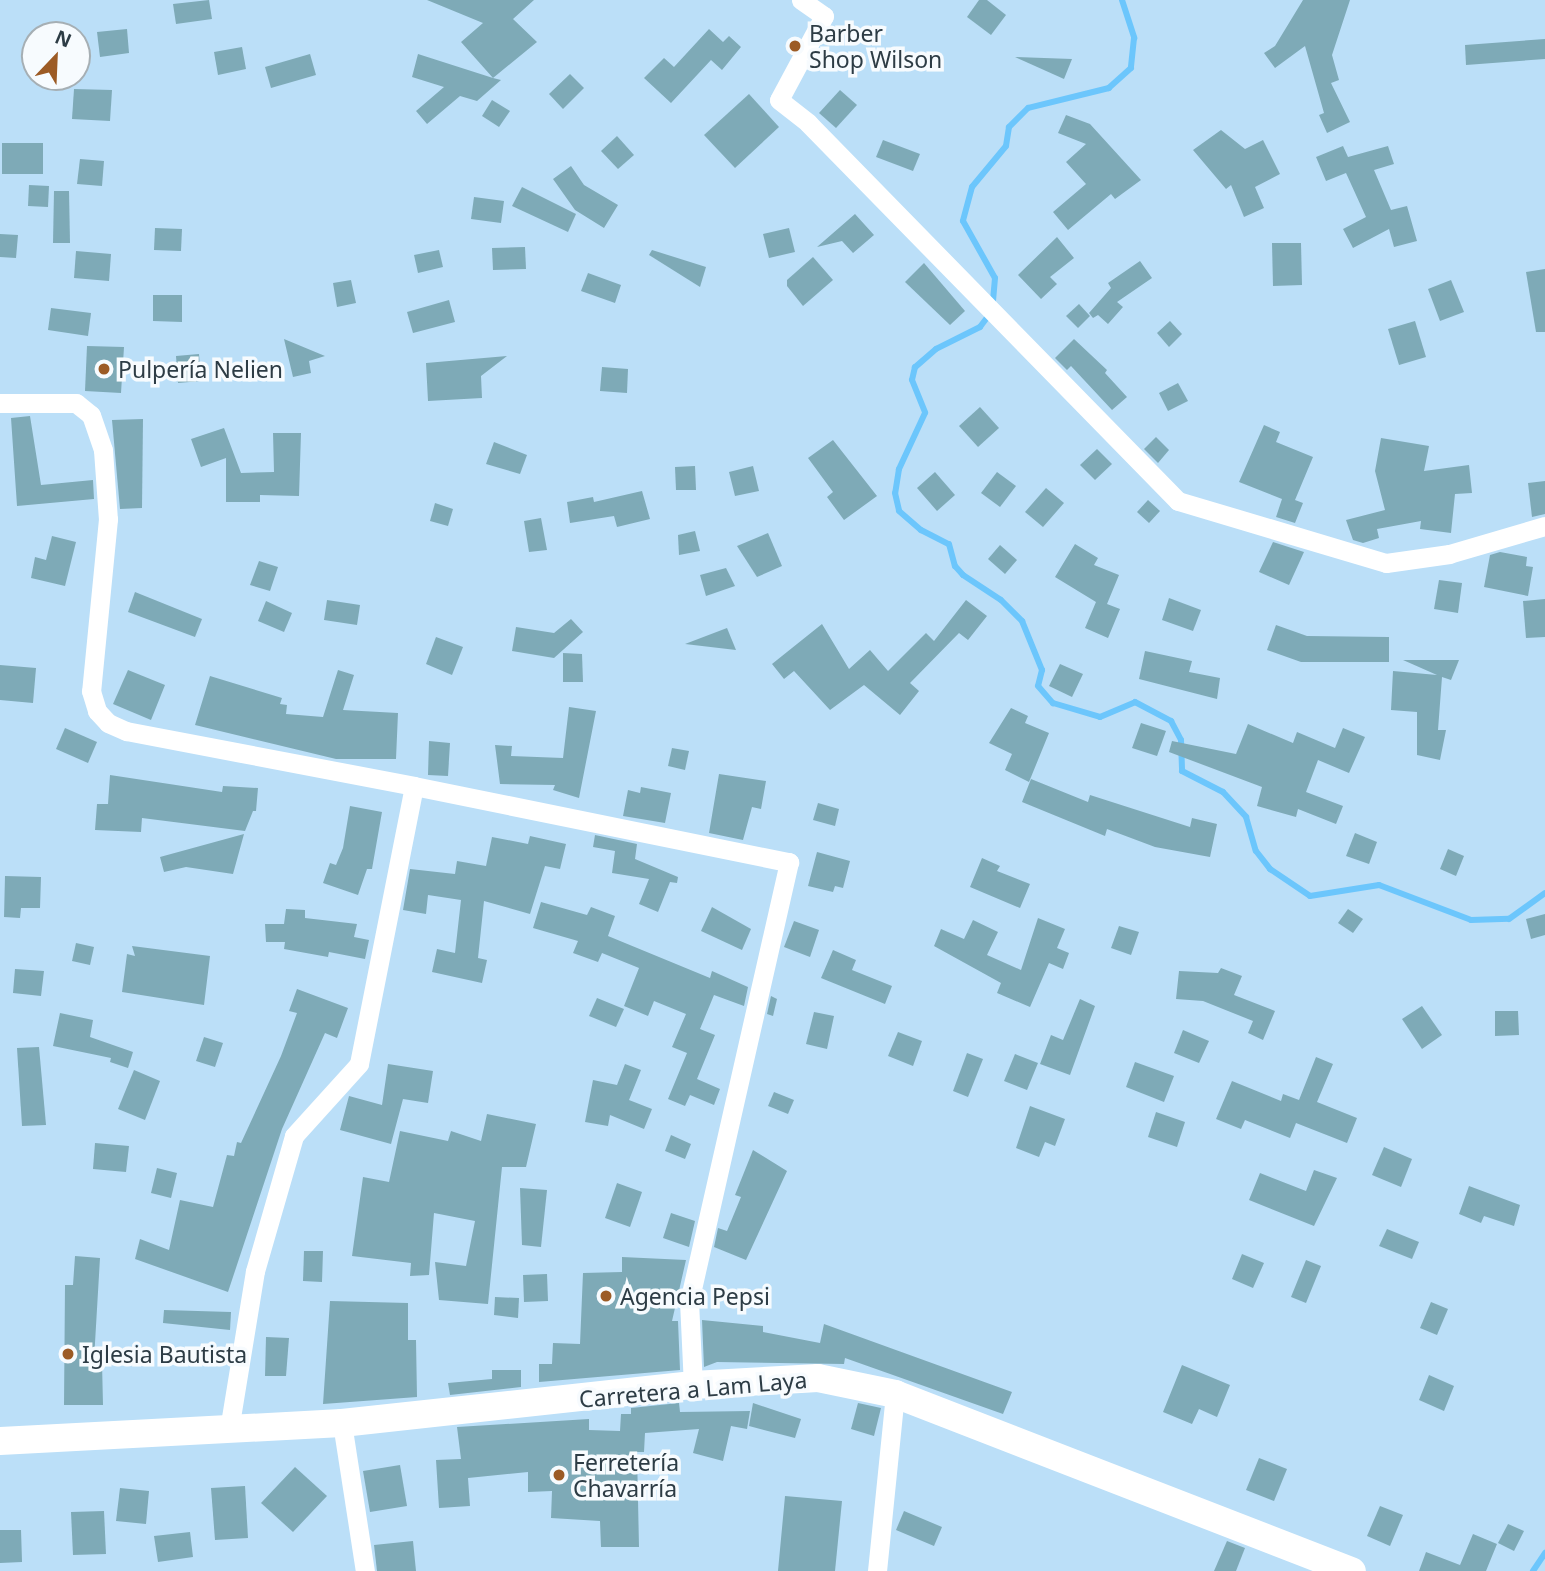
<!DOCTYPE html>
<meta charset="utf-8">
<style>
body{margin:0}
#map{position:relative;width:1545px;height:1571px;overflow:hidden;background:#bbdff8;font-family:"Noto Sans",sans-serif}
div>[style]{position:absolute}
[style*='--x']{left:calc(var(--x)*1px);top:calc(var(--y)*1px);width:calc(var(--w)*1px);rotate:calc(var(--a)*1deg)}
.stream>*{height:6px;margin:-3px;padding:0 3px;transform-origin:3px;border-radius:3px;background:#6cc6fc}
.building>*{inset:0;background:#7eaab7}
.street>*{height:19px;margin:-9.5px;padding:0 9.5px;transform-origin:9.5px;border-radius:9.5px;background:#fff}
.secondary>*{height:28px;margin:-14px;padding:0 14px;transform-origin:14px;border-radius:14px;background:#fff}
.dots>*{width:19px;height:19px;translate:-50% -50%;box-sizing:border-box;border:4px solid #f7fbfe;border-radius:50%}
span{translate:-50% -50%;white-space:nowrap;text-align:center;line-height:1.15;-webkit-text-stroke:7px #f7fbfe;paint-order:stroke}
.poi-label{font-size:23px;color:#2d3c45}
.left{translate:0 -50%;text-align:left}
.street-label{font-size:23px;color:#2d3c45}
.north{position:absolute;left:21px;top:21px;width:70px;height:70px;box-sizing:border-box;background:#f7fbfe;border:2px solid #a6afb4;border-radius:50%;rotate:23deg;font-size:19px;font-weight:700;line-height:28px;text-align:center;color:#2d3c45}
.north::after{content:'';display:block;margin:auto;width:24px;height:32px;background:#9c5b25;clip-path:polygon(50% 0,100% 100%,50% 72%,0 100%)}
</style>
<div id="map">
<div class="stream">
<div style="--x:1122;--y:0;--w:40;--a:72"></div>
<div style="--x:1134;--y:38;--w:30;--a:96"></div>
<div style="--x:1131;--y:68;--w:30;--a:138"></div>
<div style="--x:1109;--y:88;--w:83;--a:166.1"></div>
<div style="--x:1028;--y:108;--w:27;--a:135"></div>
<div style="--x:1009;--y:127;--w:19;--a:99"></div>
<div style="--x:1006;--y:146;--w:53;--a:129.7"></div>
<div style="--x:972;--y:187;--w:35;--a:105"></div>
<div style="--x:963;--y:221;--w:65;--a:60.7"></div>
<div style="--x:995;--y:278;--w:33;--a:95"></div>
<div style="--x:992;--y:311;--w:20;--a:127"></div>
<div style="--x:980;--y:327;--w:49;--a:153.4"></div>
<div style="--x:936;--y:349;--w:28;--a:139"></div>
<div style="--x:915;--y:367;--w:13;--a:103"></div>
<div style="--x:912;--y:380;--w:35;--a:68"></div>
<div style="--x:925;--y:413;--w:62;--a:114.9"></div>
<div style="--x:899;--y:469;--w:24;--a:99"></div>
<div style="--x:895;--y:493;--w:18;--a:77"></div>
<div style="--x:899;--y:511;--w:29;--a:41"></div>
<div style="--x:921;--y:530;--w:31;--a:27"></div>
<div style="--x:949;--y:544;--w:23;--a:75"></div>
<div style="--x:955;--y:566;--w:12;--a:48"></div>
<div style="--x:963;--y:575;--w:45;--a:33.3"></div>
<div style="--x:1001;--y:600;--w:30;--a:45"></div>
<div style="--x:1022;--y:621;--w:53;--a:67.8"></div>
<div style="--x:1042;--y:670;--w:16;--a:104"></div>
<div style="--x:1038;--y:686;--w:23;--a:49"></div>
<div style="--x:1053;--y:703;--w:49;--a:16.6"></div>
<div style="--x:1100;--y:717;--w:38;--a:-23"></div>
<div style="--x:1135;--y:702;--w:41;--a:27.8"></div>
<div style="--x:1171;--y:721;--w:21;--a:62"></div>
<div style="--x:1181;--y:740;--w:31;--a:88"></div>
<div style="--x:1182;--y:771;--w:46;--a:27.1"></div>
<div style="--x:1223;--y:792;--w:34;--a:47"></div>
<div style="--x:1246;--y:817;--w:35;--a:74"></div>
<div style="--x:1256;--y:851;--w:23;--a:52"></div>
<div style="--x:1270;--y:869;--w:48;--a:34"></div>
<div style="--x:1310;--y:896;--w:70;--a:-9.1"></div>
<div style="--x:1379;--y:885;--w:98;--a:20.8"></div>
<div style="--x:1471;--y:920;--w:38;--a:-2"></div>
<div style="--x:1509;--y:919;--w:44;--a:-35.8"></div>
<div style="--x:1533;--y:1571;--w:22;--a:-56"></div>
</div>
<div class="building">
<div style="clip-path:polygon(209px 0,212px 19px,176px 24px,173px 4px)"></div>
<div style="clip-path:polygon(427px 0,534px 0,513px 19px,537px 42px,493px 78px,501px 80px,477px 101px,460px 96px,427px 124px,416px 111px,444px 87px,412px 77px,418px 54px,493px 78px,461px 42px,483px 23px)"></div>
<div style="clip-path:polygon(979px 0,987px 0,1006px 15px,991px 35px,967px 17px)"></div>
<div style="clip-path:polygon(1303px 0,1350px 0,1332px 55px,1339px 80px,1331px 83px,1350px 122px,1327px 133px,1319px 115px,1324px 113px,1305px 46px,1275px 68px,1264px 53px,1275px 46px)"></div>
<div style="clip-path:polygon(127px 29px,129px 53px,100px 57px,97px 32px)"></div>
<div style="clip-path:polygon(709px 29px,723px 42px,729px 36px,741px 47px,722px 70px,711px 60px,671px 103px,644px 78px,664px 58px,674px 67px)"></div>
<div style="clip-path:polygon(1545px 39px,1545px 59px,1466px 65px,1465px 45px)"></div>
<div style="clip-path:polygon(242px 47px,246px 69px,218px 75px,214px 52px)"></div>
<div style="clip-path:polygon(310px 54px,316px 75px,271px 88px,265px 67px)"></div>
<div style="clip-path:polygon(1015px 57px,1072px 59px,1064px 79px)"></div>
<div style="clip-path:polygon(570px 74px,584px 88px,563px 109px,549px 94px)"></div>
<div style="clip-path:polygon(74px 89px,112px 90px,110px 121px,72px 119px)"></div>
<div style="clip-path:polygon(840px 90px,857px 105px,836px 128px,819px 113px)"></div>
<div style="clip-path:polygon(749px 94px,779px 127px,735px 168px,704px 135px)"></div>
<div style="clip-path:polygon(492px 100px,510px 111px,499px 127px,482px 116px)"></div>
<div style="clip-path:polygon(1066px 115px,1090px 124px,1141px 180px,1115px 199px,1111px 194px,1068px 230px,1053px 212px,1086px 184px,1066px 162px,1086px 144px,1058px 133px)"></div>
<div style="clip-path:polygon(1221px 130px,1245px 149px,1263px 140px,1280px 174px,1255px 187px,1264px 208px,1244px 217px,1231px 185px,1226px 189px,1193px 150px)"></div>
<div style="clip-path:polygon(617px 136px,634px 155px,618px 169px,601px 151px)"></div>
<div style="clip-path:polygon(883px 140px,920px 154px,913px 171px,876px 157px)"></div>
<div style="clip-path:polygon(2px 143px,43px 143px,43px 174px,2px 174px)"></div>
<div style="clip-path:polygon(1343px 146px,1348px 157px,1388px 146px,1394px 164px,1374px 170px,1391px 210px,1407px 206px,1417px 241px,1394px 247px,1389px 229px,1353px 248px,1343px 229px,1366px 217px,1346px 173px,1326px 181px,1316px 157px)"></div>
<div style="clip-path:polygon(80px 159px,104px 161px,102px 186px,77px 184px)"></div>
<div style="clip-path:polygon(571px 166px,584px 185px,618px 205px,604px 228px,575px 210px,553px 179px)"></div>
<div style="clip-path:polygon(29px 185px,49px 186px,48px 207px,28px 206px)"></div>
<div style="clip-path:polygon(522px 187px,576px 214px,568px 232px,512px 206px)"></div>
<div style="clip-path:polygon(54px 191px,69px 191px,70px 243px,53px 243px)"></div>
<div style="clip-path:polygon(474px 197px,504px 201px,501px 223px,471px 219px)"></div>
<div style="clip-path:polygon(855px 214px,874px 235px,853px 253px,842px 241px,817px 247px)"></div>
<div style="clip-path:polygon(155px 228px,182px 229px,181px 251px,154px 250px)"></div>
<div style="clip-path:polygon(789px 228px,795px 252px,769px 258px,763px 234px)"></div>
<div style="clip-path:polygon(0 234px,18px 235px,16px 258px,0 257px)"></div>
<div style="clip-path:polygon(1057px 237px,1074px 258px,1050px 277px,1057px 284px,1041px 299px,1018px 275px)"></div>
<div style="clip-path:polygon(1272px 243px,1301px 243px,1302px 285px,1273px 286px)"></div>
<div style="clip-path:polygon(525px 247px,526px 269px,493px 270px,492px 248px)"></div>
<div style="clip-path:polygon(439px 250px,443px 267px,418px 273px,414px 255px)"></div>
<div style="clip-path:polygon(652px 250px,706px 267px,700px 287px,649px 255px)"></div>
<div style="clip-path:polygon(76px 251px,111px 254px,109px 281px,74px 278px)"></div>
<div style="clip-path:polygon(813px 257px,833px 280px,803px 306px,787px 286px,787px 280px)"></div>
<div style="clip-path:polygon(1140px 261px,1152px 278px,1117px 302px,1123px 307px,1108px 324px,1098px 315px,1093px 318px,1089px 313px,1111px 288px,1108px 283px)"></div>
<div style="clip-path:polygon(924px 263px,965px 311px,950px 325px,905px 282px)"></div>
<div style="clip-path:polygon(1545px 269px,1545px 332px,1536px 332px,1526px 272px)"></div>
<div style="clip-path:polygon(588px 273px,621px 285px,615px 303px,581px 291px)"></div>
<div style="clip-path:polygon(351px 280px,356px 303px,337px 307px,333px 283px)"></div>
<div style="clip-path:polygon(1451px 280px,1464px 312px,1440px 321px,1428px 289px)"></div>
<div style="clip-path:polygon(153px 295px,182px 295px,182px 322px,153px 321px)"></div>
<div style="clip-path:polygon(449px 300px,455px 322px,413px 333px,407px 312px)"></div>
<div style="clip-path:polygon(1079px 304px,1090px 316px,1078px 328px,1066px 316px)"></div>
<div style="clip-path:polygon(51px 308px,91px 313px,88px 336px,48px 330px)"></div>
<div style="clip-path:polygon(1170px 321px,1182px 334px,1169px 347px,1157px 333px)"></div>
<div style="clip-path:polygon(1415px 321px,1426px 357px,1399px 365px,1388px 329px)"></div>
<div style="clip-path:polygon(284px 339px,325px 356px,309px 361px,311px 373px,293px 377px)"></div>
<div style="clip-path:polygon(1074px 339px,1107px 370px,1105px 373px,1127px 397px,1112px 410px,1071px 366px,1067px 370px,1055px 358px)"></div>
<div style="clip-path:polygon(87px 346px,124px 347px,121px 393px,85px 391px)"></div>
<div style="clip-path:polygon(199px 354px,201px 381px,178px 383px,176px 356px)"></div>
<div style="clip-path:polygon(507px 356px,481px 376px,482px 398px,428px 401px,426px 363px)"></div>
<div style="clip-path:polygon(602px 367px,628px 369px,627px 393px,600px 391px)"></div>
<div style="clip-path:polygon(1178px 383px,1188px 401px,1168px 411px,1159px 393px)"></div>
<div style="clip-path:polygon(980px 407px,999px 428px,978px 447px,959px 426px)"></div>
<div style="clip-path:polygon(30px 416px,41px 485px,93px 480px,94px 499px,17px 506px,11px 418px)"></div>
<div style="clip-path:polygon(143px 419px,142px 508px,120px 509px,112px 420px)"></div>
<div style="clip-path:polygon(1264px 425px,1280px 432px,1276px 442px,1313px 457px,1295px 500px,1303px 503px,1295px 523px,1276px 517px,1282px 499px,1239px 482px)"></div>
<div style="clip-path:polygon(224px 428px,241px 473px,274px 472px,273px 433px,301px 433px,299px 496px,260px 495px,260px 502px,226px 502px,226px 458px,201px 467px,191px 439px)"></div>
<div style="clip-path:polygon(1156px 437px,1169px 450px,1158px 463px,1144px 449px)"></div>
<div style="clip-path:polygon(1381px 438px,1429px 446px,1424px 471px,1469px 465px,1472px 493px,1455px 494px,1451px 533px,1420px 529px,1421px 521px,1377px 529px,1379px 538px,1363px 543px,1353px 540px,1346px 520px,1385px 510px,1375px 471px)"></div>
<div style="clip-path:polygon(833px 440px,877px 496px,844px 520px,827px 497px,833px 492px,808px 458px)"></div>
<div style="clip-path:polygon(494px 442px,527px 455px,520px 474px,486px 464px)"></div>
<div style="clip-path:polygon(1097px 449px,1112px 464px,1095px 480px,1080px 465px)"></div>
<div style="clip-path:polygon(695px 466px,696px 490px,676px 490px,675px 467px)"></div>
<div style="clip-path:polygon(753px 466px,759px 491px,735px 496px,729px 472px)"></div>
<div style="clip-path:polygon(935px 472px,955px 495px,937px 511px,917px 488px)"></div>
<div style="clip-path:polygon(997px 472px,1016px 486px,1000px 507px,981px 493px)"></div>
<div style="clip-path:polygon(1545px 481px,1545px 514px,1532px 517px,1528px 483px)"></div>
<div style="clip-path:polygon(1046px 488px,1064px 503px,1043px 527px,1025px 512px)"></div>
<div style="clip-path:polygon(642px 491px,650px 519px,617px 527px,614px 516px,570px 523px,567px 502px,593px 497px,594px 502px)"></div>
<div style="clip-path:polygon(1148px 500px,1160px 511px,1149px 523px,1137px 512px)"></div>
<div style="clip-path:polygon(435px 503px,453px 509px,448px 526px,430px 521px)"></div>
<div style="clip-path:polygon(541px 518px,547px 550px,529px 552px,524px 521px)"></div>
<div style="clip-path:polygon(695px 531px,700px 551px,679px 555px,678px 535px)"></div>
<div style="clip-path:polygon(768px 533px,782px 566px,757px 577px,737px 546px)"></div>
<div style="clip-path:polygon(52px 536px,76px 542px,65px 586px,31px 578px,35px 557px,46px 560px)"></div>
<div style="clip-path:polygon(1273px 542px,1304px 552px,1289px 585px,1259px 572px)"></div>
<div style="clip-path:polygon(1075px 544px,1098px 558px,1094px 565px,1119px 575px,1107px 604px,1120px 609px,1108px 638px,1085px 628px,1096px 602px,1055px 577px)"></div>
<div style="clip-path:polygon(1000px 545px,1017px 560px,1005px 574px,988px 559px)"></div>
<div style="clip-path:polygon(1500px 552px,1527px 557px,1526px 566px,1533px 567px,1528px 596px,1484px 587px,1490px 555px)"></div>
<div style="clip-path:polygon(259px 561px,278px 567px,270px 591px,250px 585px)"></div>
<div style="clip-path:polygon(726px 568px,735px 586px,706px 596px,700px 575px)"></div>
<div style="clip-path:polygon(1439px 580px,1462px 583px,1458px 613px,1434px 609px)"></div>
<div style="clip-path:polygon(135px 592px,202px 619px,195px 637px,128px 612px)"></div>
<div style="clip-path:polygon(1169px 598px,1201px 610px,1193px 631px,1162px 620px)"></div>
<div style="clip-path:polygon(1545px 599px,1545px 637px,1526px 638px,1523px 601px)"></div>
<div style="clip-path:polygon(327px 600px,360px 605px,357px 625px,324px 620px)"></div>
<div style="clip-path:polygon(966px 600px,987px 616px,968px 640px,959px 633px,910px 683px,919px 691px,900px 715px,864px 685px,830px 710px,794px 671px,784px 679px,772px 664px,822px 624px,849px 669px,870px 650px,888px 671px,926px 633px,934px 641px)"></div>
<div style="clip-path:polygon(266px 601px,292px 613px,284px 632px,258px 621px)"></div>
<div style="clip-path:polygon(571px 619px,583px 632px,554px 658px,512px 651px,516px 627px,554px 633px)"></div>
<div style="clip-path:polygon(1276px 625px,1307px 636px,1389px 637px,1389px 662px,1301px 662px,1267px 650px)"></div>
<div style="clip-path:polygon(727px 628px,736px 650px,685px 644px)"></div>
<div style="clip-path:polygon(436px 637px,463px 647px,452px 675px,426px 664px)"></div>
<div style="clip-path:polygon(1145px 651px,1192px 661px,1189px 672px,1220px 678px,1217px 699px,1139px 679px)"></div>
<div style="clip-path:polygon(563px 653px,582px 654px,583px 682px,563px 682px)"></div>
<div style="clip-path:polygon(1403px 660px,1459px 660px,1451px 680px,1442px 677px,1438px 730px,1446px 730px,1440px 760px,1417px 755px,1417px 712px,1391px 710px,1393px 671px,1437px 675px)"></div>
<div style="clip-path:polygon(1060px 664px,1083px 674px,1072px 697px,1049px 686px)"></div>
<div style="clip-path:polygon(0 665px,36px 668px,33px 703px,0 700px)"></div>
<div style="clip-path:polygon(128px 670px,165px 685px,151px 720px,113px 704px)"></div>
<div style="clip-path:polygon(338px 670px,354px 675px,343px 710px,398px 713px,396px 759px,336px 759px,195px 725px,210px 676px,282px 698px,280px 704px,287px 705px,286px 714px,323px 717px)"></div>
<div style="clip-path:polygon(569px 707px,596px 711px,579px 798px,553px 790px,555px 785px,500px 784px,495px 745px,512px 746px,511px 756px,563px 758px)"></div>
<div style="clip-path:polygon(1011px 708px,1028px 716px,1025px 723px,1049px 733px,1029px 782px,1005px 770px,1012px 754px,989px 743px)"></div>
<div style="clip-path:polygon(1141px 723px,1166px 731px,1157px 756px,1132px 748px)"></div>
<div style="clip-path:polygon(1248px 724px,1293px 743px,1297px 732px,1335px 748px,1343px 728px,1365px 737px,1349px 773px,1318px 760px,1306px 792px,1343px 806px,1336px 824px,1298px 809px,1296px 817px,1257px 806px,1262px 787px,1169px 752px,1172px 741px,1236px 754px)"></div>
<div style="clip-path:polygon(65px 728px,97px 742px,88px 763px,56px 749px)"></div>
<div style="clip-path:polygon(429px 741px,450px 743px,448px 776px,428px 775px)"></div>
<div style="clip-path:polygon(672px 748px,689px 751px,685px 770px,668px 766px)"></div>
<div style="clip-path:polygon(719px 774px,766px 781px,761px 809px,752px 807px,743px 840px,709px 833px)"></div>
<div style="clip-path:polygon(110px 775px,222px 792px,223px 786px,258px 788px,256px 811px,253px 811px,245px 831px,142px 818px,141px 832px,95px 830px,97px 804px,108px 804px)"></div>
<div style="clip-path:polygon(1031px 779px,1088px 802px,1090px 795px,1190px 827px,1192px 818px,1217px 824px,1210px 857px,1155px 847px,1107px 829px,1105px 836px,1022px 802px)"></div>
<div style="clip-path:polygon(641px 787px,671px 793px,665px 823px,623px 816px,628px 790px,640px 793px)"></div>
<div style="clip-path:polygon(818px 803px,839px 809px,835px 826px,813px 820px)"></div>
<div style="clip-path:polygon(350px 806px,382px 812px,372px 869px,367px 869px,358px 895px,323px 883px,330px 863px,336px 865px,343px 848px)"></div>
<div style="clip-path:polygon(1355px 833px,1377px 842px,1369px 864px,1346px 856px)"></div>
<div style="clip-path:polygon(244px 834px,233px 874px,186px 867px,164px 872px,160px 857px)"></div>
<div style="clip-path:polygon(595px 835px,637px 844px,635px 859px,678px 877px,677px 883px,670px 882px,658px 912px,639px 904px,649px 879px,612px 873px,615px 851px,593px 847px)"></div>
<div style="clip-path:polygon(530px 836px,566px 844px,560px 869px,545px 866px,530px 914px,484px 901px,478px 958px,487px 960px,482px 983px,432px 972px,437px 949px,455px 953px,461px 900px,428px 895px,426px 914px,403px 910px,410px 869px,455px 874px,457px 861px,486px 866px,492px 837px,528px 844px)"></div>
<div style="clip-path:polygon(1448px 849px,1464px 856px,1456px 876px,1440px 869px)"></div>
<div style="clip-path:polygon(817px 852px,850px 861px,843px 888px,835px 886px,833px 892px,808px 886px)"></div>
<div style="clip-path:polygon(982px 858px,1000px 866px,997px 871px,1030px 884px,1020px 908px,970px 887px)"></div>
<div style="clip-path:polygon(5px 876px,41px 877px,40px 908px,21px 908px,20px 918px,4px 917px)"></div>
<div style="clip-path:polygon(541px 902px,587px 915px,591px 907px,615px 916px,608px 936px,710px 978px,712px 971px,748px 987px,744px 1006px,714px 995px,700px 1029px,715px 1035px,697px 1079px,720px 1089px,714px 1105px,690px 1095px,685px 1106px,668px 1099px,687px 1053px,672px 1047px,686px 1014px,654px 1001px,648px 1016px,624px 1006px,639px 968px,602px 953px,598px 962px,573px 953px,578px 941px,533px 928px)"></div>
<div style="clip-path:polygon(712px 907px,751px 929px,742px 950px,701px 931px)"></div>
<div style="clip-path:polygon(286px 909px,305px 910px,305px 918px,357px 924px,354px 937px,369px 940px,365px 959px,329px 952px,328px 957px,284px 949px,285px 942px,266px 942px,265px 924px,284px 924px)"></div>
<div style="clip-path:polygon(1348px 909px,1363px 919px,1353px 933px,1338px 923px)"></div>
<div style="clip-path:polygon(1545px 914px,1545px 935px,1531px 939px,1526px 919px)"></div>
<div style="clip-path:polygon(1038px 918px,1065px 929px,1057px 948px,1069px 953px,1063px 969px,1049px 963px,1030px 1007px,997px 993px,1001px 983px,934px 946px,941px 929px,964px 939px,973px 920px,998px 932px,987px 955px,1021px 970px)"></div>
<div style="clip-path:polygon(794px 921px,819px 930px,810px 957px,784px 947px)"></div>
<div style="clip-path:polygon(1119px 926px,1139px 932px,1131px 955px,1111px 948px)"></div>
<div style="clip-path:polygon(76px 943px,94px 947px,90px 965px,72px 961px)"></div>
<div style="clip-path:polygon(132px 946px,210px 956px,204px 1005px,122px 992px,127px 954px,135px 956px)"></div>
<div style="clip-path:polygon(833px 950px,856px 960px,852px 970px,892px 986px,885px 1004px,821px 978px)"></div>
<div style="clip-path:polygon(1221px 968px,1242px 976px,1234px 995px,1275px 1011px,1263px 1040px,1248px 1033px,1253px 1021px,1203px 1001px,1176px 999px,1179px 971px,1218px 973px)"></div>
<div style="clip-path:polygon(15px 969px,44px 971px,41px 996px,13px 993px)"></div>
<div style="clip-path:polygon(297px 989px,348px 1008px,337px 1038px,325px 1033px,282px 1129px,228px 1292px,135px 1259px,140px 1239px,169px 1250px,180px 1200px,213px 1207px,227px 1155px,234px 1156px,237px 1142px,241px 1143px,281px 1056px,297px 1013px,289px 1011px)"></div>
<div style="clip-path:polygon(771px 996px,777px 999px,773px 1016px,767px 1014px)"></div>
<div style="clip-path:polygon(597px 998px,624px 1009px,616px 1027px,589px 1016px)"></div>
<div style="clip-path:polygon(1080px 999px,1095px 1006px,1070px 1075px,1040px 1064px,1051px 1035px,1063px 1040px)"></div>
<div style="clip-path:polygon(1422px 1006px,1442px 1035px,1422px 1049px,1402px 1019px)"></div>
<div style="clip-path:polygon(1495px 1011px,1518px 1011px,1519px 1035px,1495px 1036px)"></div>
<div style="clip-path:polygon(814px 1012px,834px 1016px,827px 1049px,806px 1044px)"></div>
<div style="clip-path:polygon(60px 1013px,93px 1020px,90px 1037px,133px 1052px,128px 1068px,110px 1062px,111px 1058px,53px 1046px)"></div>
<div style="clip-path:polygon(1183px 1030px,1209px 1041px,1199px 1063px,1174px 1053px)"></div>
<div style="clip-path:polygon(898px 1032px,922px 1041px,913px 1066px,888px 1056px)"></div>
<div style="clip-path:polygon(204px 1037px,223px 1043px,215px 1067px,196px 1061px)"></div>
<div style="clip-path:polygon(39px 1047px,46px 1125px,22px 1126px,17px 1048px)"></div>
<div style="clip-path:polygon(967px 1053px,983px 1059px,968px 1097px,953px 1091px)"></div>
<div style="clip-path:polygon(1015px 1054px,1038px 1063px,1027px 1090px,1004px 1081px)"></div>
<div style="clip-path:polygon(1316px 1057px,1333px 1064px,1317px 1102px,1357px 1118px,1347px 1143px,1296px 1123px,1290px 1138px,1245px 1120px,1241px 1129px,1216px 1119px,1232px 1081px,1281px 1101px,1283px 1094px,1299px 1100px)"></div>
<div style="clip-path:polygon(1135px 1062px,1174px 1076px,1164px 1102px,1126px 1087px)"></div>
<div style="clip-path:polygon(388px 1064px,433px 1071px,428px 1103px,403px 1099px,391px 1144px,340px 1130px,349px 1096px,382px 1105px)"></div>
<div style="clip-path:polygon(625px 1064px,641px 1070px,629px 1100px,652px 1109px,644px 1129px,610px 1115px,608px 1126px,585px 1122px,593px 1080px,617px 1085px)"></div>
<div style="clip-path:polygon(134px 1070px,160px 1081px,145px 1120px,118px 1109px)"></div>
<div style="clip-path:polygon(774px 1092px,794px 1100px,788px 1114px,768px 1106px)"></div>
<div style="clip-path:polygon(1030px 1106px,1065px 1119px,1055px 1146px,1045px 1142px,1039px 1157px,1016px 1148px)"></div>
<div style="clip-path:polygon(1156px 1112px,1185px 1122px,1177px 1147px,1148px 1137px)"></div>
<div style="clip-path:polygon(487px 1114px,536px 1124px,526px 1167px,502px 1167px,488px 1304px,439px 1300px,435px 1262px,466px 1266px,475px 1221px,434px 1213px,429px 1275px,410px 1276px,411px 1263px,352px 1256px,363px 1177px,389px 1182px,400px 1131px,448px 1141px,451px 1131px,481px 1141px)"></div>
<div style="clip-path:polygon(671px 1135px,691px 1144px,685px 1159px,665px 1151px)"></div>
<div style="clip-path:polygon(95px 1143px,129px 1146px,126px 1172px,93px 1169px)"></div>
<div style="clip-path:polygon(1384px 1147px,1412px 1159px,1401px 1187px,1372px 1175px)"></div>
<div style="clip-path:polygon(753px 1150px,787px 1171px,746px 1260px,714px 1247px,718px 1228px,727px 1231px,741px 1197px,735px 1195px)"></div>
<div style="clip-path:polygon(157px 1168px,177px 1173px,171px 1198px,151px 1193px)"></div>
<div style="clip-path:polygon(1314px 1170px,1337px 1178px,1314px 1226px,1249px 1200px,1260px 1173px,1306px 1191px)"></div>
<div style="clip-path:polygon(617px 1183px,642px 1192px,630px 1227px,605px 1218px)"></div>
<div style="clip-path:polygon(1469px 1186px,1520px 1205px,1514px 1226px,1484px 1216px,1481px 1223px,1459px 1214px)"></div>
<div style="clip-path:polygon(520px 1188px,547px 1190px,541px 1247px,522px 1245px)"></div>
<div style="clip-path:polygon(671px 1213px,695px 1221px,689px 1247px,663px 1238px)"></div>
<div style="clip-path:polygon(1387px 1229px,1419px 1242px,1412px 1259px,1379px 1246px)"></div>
<div style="clip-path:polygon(304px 1251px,323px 1251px,322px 1282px,303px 1281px)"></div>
<div style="clip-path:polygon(1242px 1254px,1264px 1263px,1253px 1288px,1232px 1279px)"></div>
<div style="clip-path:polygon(75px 1256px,100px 1258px,94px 1360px,102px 1362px,103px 1405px,64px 1405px,65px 1285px,73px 1285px)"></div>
<div style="clip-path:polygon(622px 1257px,686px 1260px,672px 1321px,678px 1321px,680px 1370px,539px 1382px,539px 1364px,552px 1364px,553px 1343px,580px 1344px,583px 1273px,622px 1272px)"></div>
<div style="clip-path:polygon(1306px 1260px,1321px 1266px,1306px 1303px,1291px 1297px)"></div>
<div style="clip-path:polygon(547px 1274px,548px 1301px,524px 1302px,523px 1275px)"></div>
<div style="clip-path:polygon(495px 1297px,519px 1298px,518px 1318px,494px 1315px)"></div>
<div style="clip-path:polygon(330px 1301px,408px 1303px,408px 1340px,416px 1340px,417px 1397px,323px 1404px)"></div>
<div style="clip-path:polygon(1431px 1302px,1448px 1309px,1437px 1335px,1420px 1328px)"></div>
<div style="clip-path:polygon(164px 1310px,231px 1312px,230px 1330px,163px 1323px)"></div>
<div style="clip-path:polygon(702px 1320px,763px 1326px,763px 1332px,820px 1343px,824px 1324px,1012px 1392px,1003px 1414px,845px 1358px,844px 1364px,717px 1362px,704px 1367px)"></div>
<div style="clip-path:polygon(266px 1337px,289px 1338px,286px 1376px,265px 1376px)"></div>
<div style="clip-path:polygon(1182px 1365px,1230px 1385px,1217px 1417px,1199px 1409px,1192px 1424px,1163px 1412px)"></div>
<div style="clip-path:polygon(492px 1370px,521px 1370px,521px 1387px,450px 1395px,448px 1383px,492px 1379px)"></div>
<div style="clip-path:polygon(1429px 1375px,1454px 1386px,1444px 1411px,1419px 1400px)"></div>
<div style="clip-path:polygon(679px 1403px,680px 1412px,750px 1411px,747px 1429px,731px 1426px,723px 1461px,693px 1453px,699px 1429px,645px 1433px,644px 1452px,637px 1452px,639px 1547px,601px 1547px,600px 1521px,551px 1518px,552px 1491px,528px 1492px,528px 1472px,468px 1478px,470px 1506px,439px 1508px,436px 1460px,461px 1459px,457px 1427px,589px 1419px,589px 1430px,620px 1431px,621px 1414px,631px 1414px,631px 1408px)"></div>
<div style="clip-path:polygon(753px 1403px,801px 1419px,795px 1438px,749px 1426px)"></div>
<div style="clip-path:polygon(858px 1403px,881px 1408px,874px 1436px,851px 1429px)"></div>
<div style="clip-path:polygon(1259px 1458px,1287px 1469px,1274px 1501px,1246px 1490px)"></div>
<div style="clip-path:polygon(400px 1465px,407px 1506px,370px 1512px,363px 1471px)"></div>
<div style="clip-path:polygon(295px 1467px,327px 1496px,293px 1532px,261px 1503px)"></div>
<div style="clip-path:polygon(245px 1486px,248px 1538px,215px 1540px,211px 1488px)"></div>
<div style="clip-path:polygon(120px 1488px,149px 1491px,146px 1524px,116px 1521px)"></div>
<div style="clip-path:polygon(785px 1496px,842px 1501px,835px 1571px,778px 1571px)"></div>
<div style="clip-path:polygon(1380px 1506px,1403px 1515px,1390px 1546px,1367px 1536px)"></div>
<div style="clip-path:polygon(104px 1511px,106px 1554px,73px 1555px,71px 1512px)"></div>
<div style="clip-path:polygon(904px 1511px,942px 1527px,934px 1546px,896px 1530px)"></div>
<div style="clip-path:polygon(1508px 1524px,1524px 1531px,1514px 1551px,1498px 1543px)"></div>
<div style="clip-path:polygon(0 1530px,21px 1530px,22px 1562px,0 1563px)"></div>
<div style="clip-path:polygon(190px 1532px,193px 1557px,158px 1562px,154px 1536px)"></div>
<div style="clip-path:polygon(1473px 1534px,1497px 1544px,1486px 1571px,1419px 1571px,1426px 1552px,1460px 1565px)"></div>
<div style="clip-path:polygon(413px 1541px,416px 1571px,377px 1571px,374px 1545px)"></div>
<div style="clip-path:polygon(1227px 1541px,1245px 1548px,1236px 1571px,1214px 1571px)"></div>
</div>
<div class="street">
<div style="--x:801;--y:0;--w:28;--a:35"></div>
<div style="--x:824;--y:16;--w:95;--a:118.2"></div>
<div style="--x:779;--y:100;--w:37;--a:38"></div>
<div style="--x:808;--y:123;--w:529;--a:45.61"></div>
<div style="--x:1178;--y:501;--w:217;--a:16.6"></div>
<div style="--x:1386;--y:563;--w:64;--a:-8.1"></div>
<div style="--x:1449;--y:554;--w:100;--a:-16.3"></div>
<div style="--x:0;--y:403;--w:76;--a:0"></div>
<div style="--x:76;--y:403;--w:19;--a:39"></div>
<div style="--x:91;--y:415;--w:37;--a:71"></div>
<div style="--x:103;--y:450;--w:69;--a:85.9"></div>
<div style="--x:108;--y:519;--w:173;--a:95.6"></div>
<div style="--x:91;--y:691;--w:21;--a:73"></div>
<div style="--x:97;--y:711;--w:16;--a:47"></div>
<div style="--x:108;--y:723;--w:20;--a:24"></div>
<div style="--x:126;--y:731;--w:293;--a:10.8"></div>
<div style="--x:414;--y:786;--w:283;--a:101.2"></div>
<div style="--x:359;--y:1064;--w:97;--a:132.1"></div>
<div style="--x:294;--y:1136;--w:141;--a:106.1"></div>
<div style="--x:255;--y:1271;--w:161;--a:99.3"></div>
<div style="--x:414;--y:786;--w:383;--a:11.5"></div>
<div style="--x:789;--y:862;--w:450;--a:102.8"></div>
<div style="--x:689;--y:1301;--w:84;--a:87.3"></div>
<div style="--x:342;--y:1423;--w:150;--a:81.2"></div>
<div style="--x:877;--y:1571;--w:178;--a:-84.2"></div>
</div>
<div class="secondary">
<div style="--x:0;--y:1441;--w:342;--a:-3"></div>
<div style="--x:342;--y:1423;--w:353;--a:-6.2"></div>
<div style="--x:693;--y:1385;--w:125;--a:-3.2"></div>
<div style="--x:818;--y:1378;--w:79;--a:11.7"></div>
<div style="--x:895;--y:1394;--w:490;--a:21.2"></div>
</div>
<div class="dots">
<div style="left:795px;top:46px;background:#9c5b25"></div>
<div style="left:104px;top:369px;background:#9c5b25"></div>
<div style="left:606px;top:1296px;background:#9c5b25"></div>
<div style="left:68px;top:1354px;background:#9c5b25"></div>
<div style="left:559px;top:1475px;background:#9c5b25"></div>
</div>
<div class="poi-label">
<span class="left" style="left:809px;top:46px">Barber<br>Shop Wilson</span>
<span class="left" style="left:118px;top:369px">Pulpería Nelien</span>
<span class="left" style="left:620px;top:1296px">Agencia Pepsi</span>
<span class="left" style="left:82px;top:1354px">Iglesia Bautista</span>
<span class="left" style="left:573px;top:1475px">Ferretería<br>Chavarría</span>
</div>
<div class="street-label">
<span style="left:693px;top:1389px;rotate:-5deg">Carretera a Lam Laya</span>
</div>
<div class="north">N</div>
</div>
